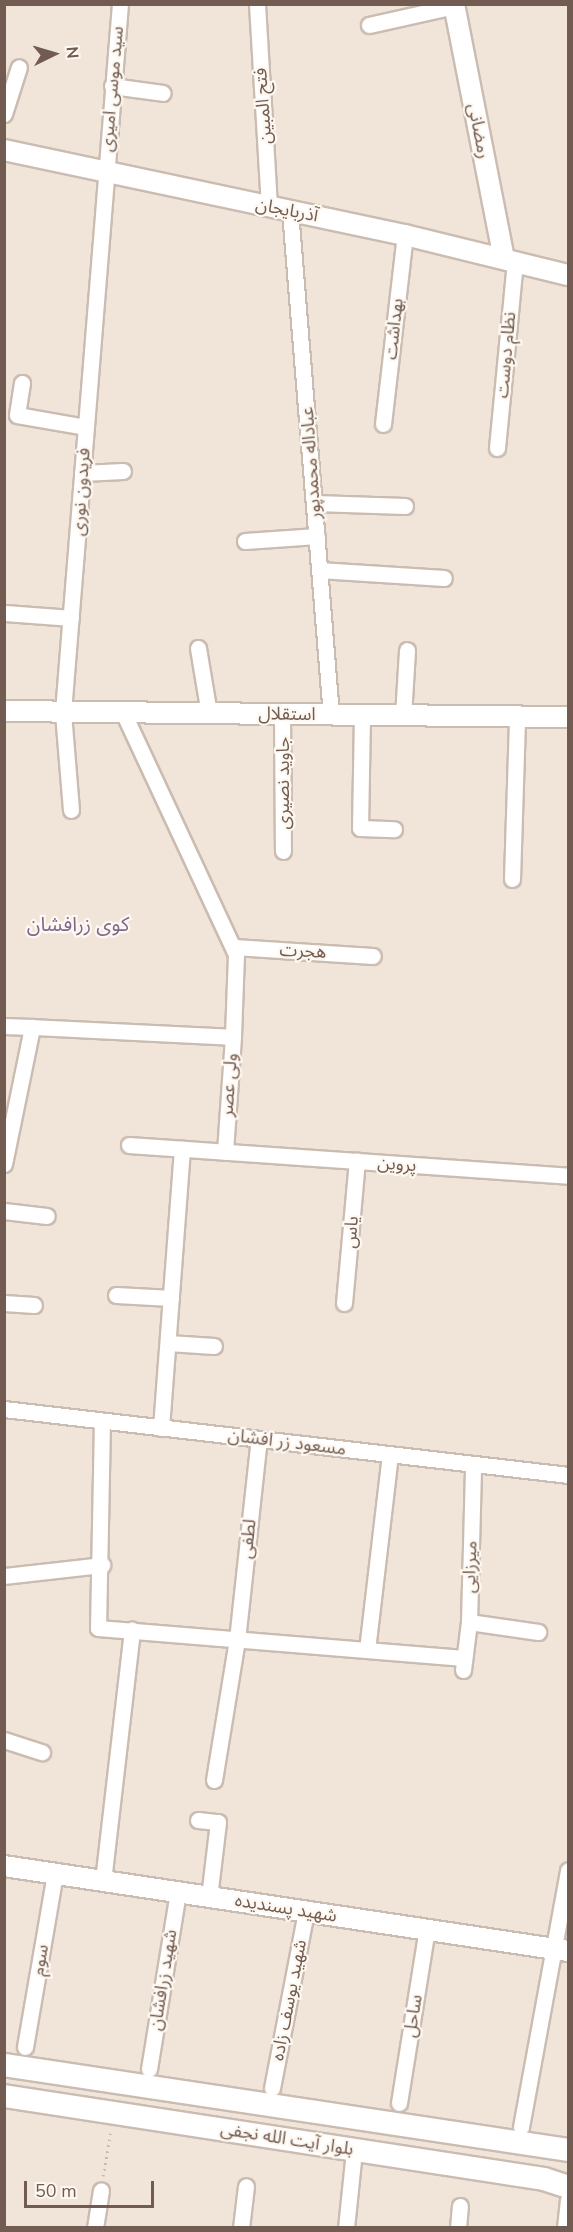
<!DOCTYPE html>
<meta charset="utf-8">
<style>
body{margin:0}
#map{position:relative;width:573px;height:2232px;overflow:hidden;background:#faf4eb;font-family:"Nunito Sans","Noto Sans Arabic",sans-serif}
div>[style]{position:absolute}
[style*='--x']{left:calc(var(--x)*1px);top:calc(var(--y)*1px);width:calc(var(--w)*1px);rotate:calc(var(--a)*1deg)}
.residential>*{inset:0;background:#f1e5da}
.path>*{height:3px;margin-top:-1.5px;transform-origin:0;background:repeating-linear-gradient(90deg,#d1b7a8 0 1.5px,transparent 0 6px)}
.roads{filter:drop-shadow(2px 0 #cbbcb1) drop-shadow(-2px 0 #cbbcb1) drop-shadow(0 2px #cbbcb1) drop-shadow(0 -2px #cbbcb1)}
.minor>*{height:15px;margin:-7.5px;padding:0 7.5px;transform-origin:7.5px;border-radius:7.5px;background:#fff}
.tertiary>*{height:20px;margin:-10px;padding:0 10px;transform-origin:10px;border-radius:10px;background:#fff}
.secondary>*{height:22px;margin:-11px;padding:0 11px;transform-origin:11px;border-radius:11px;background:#fff}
span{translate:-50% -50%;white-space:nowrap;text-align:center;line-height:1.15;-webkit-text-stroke:4.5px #fdf8f1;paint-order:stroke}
.street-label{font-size:18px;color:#725b51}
.neighbourhood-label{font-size:20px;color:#80688d}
.frame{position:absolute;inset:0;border:6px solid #725b51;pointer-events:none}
.north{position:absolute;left:24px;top:24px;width:60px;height:60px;-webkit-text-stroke:4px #fdf8f1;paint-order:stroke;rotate:85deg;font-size:16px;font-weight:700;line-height:24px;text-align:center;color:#725b51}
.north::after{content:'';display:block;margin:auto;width:21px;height:27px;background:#725b51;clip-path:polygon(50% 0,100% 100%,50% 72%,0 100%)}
.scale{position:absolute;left:24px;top:2181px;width:130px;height:27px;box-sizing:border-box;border:3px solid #725b51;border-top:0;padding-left:8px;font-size:18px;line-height:21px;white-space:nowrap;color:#725b51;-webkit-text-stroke:4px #fdf8f1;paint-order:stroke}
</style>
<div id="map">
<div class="residential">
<div style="clip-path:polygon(5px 5px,568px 5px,568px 2227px,5px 2227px)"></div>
</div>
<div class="path">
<div style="--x:103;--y:2176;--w:45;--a:-79.7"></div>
</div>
<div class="roads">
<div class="minor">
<div style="--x:257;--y:4;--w:203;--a:86.6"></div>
<div style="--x:369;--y:25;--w:87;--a:-12.6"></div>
<div style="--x:112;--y:86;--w:51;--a:7.8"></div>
<div style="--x:4;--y:114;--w:49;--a:-72.3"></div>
<div style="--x:290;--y:211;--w:506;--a:85.35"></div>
<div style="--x:22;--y:383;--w:32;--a:99"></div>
<div style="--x:17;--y:415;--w:69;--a:10"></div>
<div style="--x:383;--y:424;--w:190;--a:-83.4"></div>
<div style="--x:497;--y:448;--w:188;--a:-84.5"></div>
<div style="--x:82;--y:473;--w:41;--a:-2.8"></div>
<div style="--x:315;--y:503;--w:90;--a:1.9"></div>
<div style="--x:245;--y:541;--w:72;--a:-4"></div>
<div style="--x:319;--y:570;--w:125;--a:3.7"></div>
<div style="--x:6;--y:613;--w:65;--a:4.4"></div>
<div style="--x:198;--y:648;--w:67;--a:80.5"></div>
<div style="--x:123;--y:712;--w:267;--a:65"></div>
<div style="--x:236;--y:954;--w:83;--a:92.1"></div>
<div style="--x:282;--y:714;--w:137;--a:89.6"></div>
<div style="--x:362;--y:715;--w:113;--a:91"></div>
<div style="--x:360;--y:828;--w:34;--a:2"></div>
<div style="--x:403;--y:716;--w:66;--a:-86.5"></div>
<div style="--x:71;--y:810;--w:98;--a:-94.7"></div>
<div style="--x:63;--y:712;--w:710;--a:-85.4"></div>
<div style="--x:512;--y:879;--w:162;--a:-88.2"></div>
<div style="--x:234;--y:947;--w:139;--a:3.7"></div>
<div style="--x:4;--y:1026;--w:28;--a:2"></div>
<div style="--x:129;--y:1145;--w:440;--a:4"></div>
<div style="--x:4;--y:1164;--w:140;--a:-78.4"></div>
<div style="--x:32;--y:1027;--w:201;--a:2.8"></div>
<div style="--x:233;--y:1037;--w:115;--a:94"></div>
<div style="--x:4;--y:1211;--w:43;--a:6.6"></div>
<div style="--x:116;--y:1295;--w:55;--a:3.1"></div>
<div style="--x:4;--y:1303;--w:30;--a:4"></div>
<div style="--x:344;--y:1303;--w:143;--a:-84.8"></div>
<div style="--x:168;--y:1343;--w:46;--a:3.7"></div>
<div style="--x:4;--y:1409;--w:568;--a:6.67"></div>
<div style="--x:102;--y:1421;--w:207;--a:91.1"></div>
<div style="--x:98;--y:1628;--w:367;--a:4.7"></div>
<div style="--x:161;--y:1428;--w:280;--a:-85.7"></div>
<div style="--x:4;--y:1576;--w:99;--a:-6.4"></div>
<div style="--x:469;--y:1622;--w:70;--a:8.2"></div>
<div style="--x:367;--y:1650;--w:197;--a:-83.3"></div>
<div style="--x:463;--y:1670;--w:48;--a:-82.9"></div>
<div style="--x:469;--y:1622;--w:158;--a:-88.5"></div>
<div style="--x:4;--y:1740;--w:40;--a:18"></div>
<div style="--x:214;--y:1780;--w:142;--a:-80.7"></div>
<div style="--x:237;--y:1640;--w:202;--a:-83.8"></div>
<div style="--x:198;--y:1820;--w:20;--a:6"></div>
<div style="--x:218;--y:1822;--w:76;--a:96.8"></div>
<div style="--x:103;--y:1881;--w:253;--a:-83.4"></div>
<div style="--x:25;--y:2047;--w:177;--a:-80.2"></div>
<div style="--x:149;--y:2069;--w:179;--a:-80.7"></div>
<div style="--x:272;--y:2088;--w:180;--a:-79.1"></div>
<div style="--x:399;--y:2103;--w:176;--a:-80.9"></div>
<div style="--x:521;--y:2127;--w:261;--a:-79.6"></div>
<div style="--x:95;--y:2228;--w:38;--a:-81"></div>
<div style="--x:241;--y:2228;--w:42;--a:-83.2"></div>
<div style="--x:346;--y:2228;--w:78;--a:-84.1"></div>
<div style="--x:458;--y:2228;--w:22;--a:-85"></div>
<div style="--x:565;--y:2228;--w:28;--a:-84"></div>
</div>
<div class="tertiary">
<div style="--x:454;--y:4;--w:259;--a:78.9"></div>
<div style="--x:4;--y:150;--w:410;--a:12"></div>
<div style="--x:405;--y:235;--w:168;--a:13.8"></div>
<div style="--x:4;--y:711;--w:564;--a:0.61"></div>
<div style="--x:4;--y:1866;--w:570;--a:8.57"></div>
</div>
<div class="secondary">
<div style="--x:4;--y:2065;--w:570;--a:8.57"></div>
<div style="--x:4;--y:2096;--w:546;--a:8.74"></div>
<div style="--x:544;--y:2179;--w:25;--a:18"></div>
</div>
</div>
<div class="street-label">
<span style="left:112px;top:89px;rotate:-85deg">سید موسی امیری</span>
<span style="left:263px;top:106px;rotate:-94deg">فتح المبین</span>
<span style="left:479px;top:131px;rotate:79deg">رمضانی</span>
<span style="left:287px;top:210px;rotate:11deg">آذربایجان</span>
<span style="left:394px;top:329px;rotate:-84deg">بهداشت</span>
<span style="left:506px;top:355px;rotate:-85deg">نظام دوست</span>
<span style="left:311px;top:463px;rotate:-94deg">عباداله محمدپور</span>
<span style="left:81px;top:492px;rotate:-86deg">فریدون نوری</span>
<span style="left:287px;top:714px;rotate:1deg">استقلال</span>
<span style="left:283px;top:783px;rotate:-90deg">جاوید نصیری</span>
<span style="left:303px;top:951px;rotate:3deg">هجرت</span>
<span style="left:229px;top:1085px;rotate:-86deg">ولی عصر</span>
<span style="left:397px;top:1164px;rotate:4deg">پروین</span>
<span style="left:351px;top:1232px;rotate:-85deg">یاس</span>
<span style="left:287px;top:1442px;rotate:7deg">مسعود زر افشان</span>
<span style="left:248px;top:1539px;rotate:-84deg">لطفی</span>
<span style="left:470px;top:1567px;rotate:-88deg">میرزایی</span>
<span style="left:286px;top:1908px;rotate:9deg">شهید پسندیده</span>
<span style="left:40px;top:1960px;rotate:-80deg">سوم</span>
<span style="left:163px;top:1980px;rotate:-81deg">شهید زرافشان</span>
<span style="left:289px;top:2000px;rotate:-79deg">شهید یوسف زاده</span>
<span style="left:413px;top:2016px;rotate:-81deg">ساحل</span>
<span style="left:287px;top:2139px;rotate:9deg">بلوار آیت الله نجفی</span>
</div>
<div class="neighbourhood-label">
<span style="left:78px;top:924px">کوی زرافشان</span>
</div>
<div class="frame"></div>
<div class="north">N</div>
<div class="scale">50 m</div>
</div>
